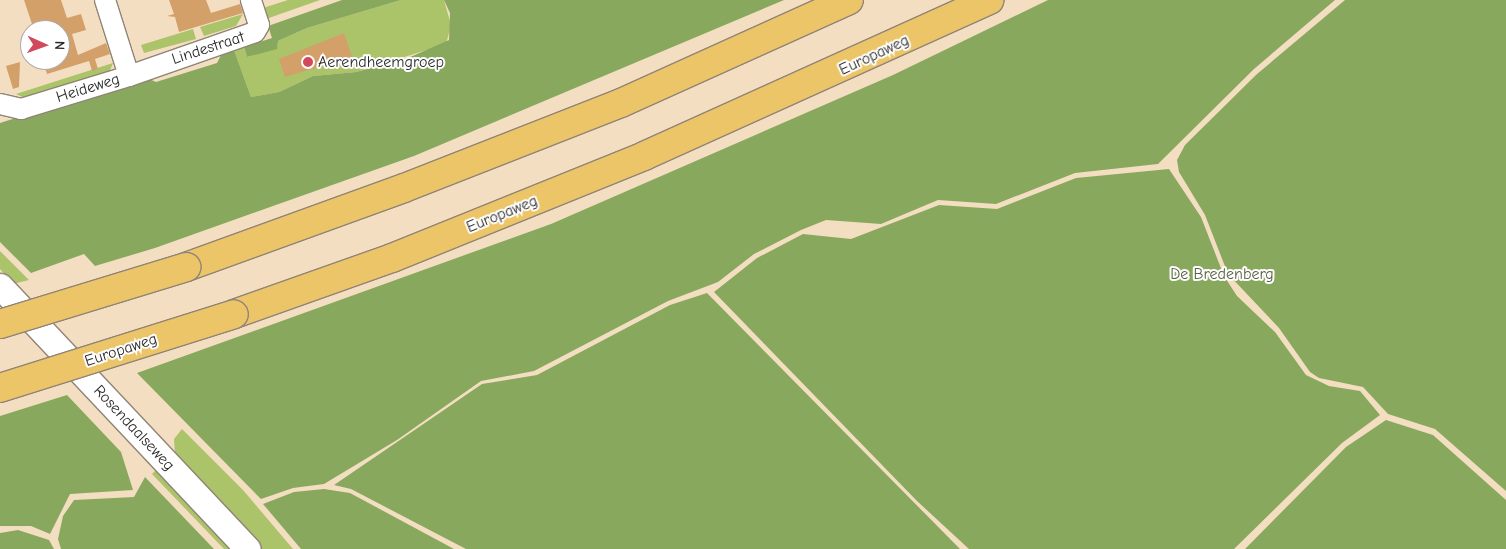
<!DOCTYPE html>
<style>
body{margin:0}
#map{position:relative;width:1506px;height:549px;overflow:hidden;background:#f4dec2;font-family:"Comic Neue",sans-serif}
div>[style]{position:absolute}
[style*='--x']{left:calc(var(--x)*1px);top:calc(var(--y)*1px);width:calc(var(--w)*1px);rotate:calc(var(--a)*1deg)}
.green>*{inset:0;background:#abc369}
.forest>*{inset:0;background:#88a95d}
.building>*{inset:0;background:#d4a069}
.roads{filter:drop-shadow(1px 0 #908476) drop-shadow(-1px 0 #908476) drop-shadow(0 1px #908476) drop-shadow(0 -1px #908476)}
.minor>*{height:20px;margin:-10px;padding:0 10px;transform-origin:10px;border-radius:10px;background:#fff}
.tertiary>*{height:25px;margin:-12.5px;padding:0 12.5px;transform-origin:12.5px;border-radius:12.5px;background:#fff}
.motorway>*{height:28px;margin:-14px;padding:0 14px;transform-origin:14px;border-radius:14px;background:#ecc569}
.bridges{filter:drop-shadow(1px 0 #908476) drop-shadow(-1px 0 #908476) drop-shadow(0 1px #908476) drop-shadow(0 -1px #908476)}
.motorway-bridge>*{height:28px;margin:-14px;padding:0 14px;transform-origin:14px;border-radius:14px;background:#ecc569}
.dots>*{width:14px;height:14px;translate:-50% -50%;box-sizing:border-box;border:2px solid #fff;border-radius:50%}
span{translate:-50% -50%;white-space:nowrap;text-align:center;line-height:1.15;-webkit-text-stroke:4px #fff;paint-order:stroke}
.street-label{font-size:16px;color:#2b2b2b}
.poi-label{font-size:16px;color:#2b2b2b}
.left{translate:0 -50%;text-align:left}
.park-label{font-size:16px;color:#586041}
.north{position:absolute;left:20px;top:20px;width:50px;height:50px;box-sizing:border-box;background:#fff;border:1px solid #aaa;border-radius:50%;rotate:92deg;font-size:14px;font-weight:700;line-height:20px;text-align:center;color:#2b2b2b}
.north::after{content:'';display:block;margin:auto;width:18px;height:22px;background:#d1495b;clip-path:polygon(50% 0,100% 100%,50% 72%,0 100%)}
</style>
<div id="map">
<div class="green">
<div style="clip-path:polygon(288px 0,320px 0,266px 19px,263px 8px)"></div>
<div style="clip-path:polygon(401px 0,444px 0,451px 25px,446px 44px,356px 72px,313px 76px,279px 92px,251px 97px,234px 50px,244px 47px,247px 57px,277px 47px,278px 41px,307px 28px)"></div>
<div style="clip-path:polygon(243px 14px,236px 26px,204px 36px,200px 27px)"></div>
<div style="clip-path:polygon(193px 29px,196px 39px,144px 53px,141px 45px)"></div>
<div style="clip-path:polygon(113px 63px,109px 73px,27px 99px,16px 94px)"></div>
<div style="clip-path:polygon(0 251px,29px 280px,13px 284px,0 269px)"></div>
<div style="clip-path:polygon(182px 429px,243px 490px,293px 549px,261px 549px,251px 539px,175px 455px,174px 439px)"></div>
<div style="clip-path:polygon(157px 469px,235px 549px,224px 549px,152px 474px)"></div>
</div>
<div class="forest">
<div style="clip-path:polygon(342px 0,401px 0,307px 28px,278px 41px,277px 49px,247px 57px,244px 47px,272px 38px,268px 26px)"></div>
<div style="clip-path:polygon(444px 0,784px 0,414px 156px,155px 248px,95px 266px,84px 254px,31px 273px,0 242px,0 123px,145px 77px,156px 82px,217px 63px,222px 53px,234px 50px,251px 97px,279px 92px,313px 76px,356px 72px,408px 58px,449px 40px,450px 13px)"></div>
<div style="clip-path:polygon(1048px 0,1335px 0,1254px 69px,1158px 164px,1075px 173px,996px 204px,938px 200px,881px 224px,826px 220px,801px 230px,754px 254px,718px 282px,668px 301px,534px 371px,481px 381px,397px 440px,324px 484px,293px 488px,261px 499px,137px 373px,551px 224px,893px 75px)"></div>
<div style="clip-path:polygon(1345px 0,1506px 0,1506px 491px,1435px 429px,1388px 414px,1363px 387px,1319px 378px,1310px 372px,1279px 328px,1228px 274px,1205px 215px,1179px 172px,1177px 160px,1185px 145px,1257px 74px)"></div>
<div style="clip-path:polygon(1169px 169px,1201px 217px,1224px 276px,1237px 296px,1275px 332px,1306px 375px,1329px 386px,1360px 391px,1380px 415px,1342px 443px,1234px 549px,969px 549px,917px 501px,714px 292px,757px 258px,803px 234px,851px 239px,939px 205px,997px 209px,1076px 178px)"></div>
<div style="clip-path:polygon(707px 293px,960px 549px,466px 549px,351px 489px,334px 485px,482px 384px,537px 375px,670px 305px)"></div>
<div style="clip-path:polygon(67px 395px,121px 452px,133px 490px,70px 494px,50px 534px,31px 526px,0 526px,0 416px)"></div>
<div style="clip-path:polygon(1386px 420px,1433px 435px,1506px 500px,1506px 549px,1245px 549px,1346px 447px)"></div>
<div style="clip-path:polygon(145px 477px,214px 549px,61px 549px,58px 539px,63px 516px,74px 500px,134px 497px)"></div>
<div style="clip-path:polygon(324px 489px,350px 493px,454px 549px,301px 549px,263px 504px,294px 492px)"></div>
<div style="clip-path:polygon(18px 530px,49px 540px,54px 549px,0 549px,0 533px)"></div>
</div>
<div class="building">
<div style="clip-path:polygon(24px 0,61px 0,67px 18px,81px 14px,86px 30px,72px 34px,78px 55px,106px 43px,110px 54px,95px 59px,98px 69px,92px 71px,89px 61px,47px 74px,43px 60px,60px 60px,60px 30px,34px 30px)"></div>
<div style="clip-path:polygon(169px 0,206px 0,211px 13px,240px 4px,243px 13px,179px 32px,175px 17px,167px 16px,174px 14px)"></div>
<div style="clip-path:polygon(344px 33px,352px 57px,285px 77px,279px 59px)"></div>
<div style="clip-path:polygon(20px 62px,19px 87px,13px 89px,6px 66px)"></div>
</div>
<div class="roads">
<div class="minor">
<div style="--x:129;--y:76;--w:133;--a:-19.2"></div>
<div style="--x:255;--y:32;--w:8;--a:-60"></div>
<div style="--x:259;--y:25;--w:26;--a:-108"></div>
<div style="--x:0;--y:104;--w:22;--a:13"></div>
<div style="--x:21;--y:109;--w:113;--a:-17"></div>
<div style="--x:129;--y:76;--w:80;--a:-107.5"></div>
</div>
<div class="tertiary">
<div style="--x:0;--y:286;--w:361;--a:46.7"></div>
</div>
<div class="motorway">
<div style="--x:186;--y:267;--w:232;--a:-19.9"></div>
<div style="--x:404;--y:188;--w:233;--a:-21.4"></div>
<div style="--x:621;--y:103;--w:250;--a:-24.3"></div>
<div style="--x:234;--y:314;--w:168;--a:-19.5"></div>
<div style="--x:392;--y:258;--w:272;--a:-22"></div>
<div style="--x:644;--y:156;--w:379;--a:-24.3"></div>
</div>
</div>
<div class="bridges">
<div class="motorway-bridge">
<div style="--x:0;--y:324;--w:195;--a:-17"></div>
<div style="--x:0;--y:388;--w:245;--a:-17.5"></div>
</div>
</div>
<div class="dots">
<div style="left:308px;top:62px;background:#d1495b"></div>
</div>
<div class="street-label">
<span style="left:208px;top:48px;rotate:-18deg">Lindestraat</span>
<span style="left:874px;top:55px;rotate:-25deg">Europaweg</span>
<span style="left:88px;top:88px;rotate:-17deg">Heideweg</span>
<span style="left:502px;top:214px;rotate:-22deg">Europaweg</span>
<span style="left:121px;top:350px;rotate:-18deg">Europaweg</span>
<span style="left:134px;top:428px;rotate:47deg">Rosendaalseweg</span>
</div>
<div class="poi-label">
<span class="left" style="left:318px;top:62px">Aerendheemgroep</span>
</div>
<div class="park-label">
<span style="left:1222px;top:274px">De Bredenberg</span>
</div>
<div class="north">N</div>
</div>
